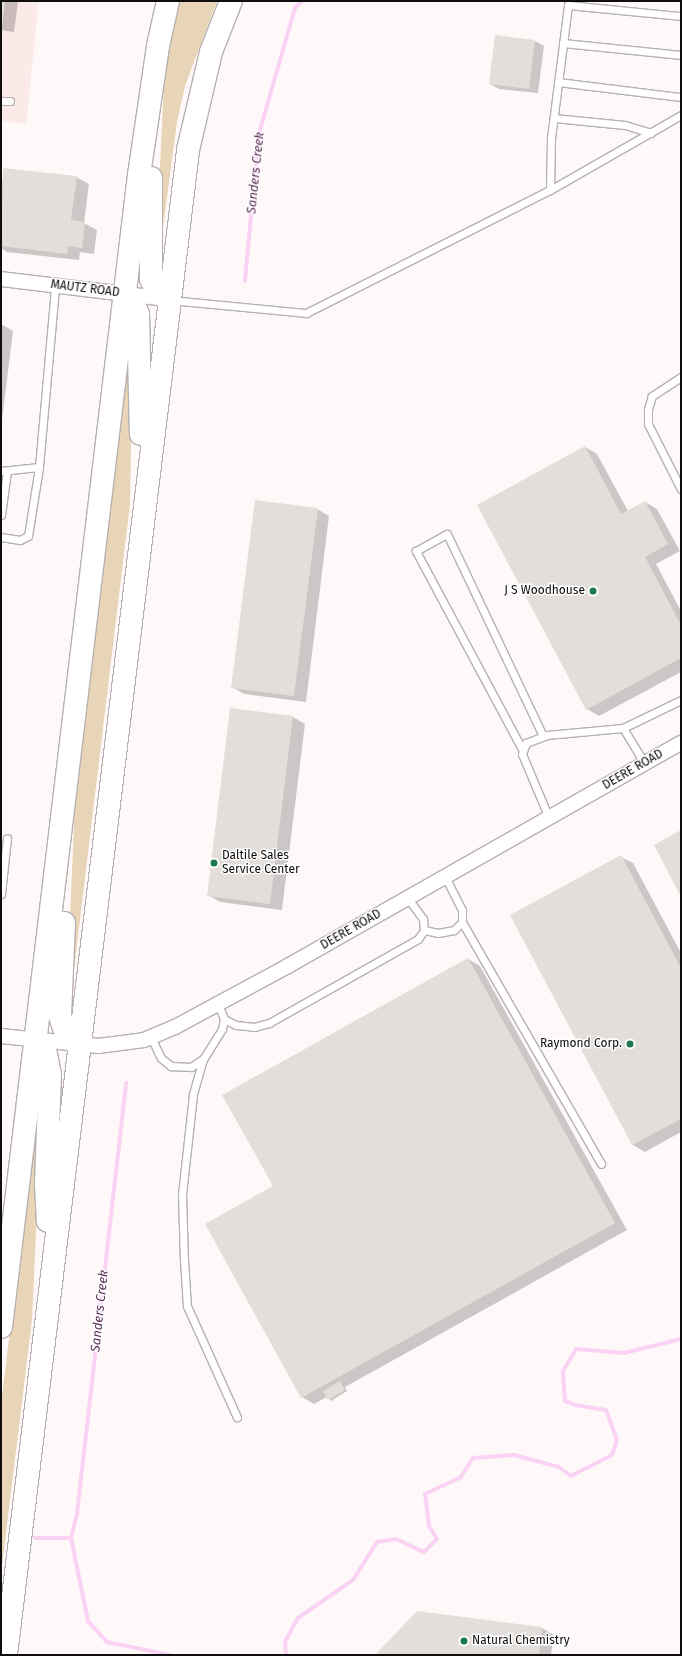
<!DOCTYPE html>
<style>
body{margin:0}
#map{position:relative;width:682px;height:1656px;overflow:hidden;background:#fff8f8;font-family:"Fira Sans",sans-serif}
div>[style]{position:absolute}
[style*='--x']{left:calc(var(--x)*1px);top:calc(var(--y)*1px);width:calc(var(--w)*1px);rotate:calc(var(--a)*1deg)}
.built>*{inset:0;background:#fbeae8}
.green>*{inset:0;background:#e8d5b7}
.shadow>*{inset:0;background:#0003}
.stream>*{height:4px;margin:-2px;padding:0 2px;transform-origin:2px;border-radius:2px;background:#fad3f4}
.building>*{inset:0;background:#e4deda}
.roads{filter:drop-shadow(1px 0 #b7b0af) drop-shadow(-1px 0 #b7b0af) drop-shadow(0 1px #b7b0af) drop-shadow(0 -1px #b7b0af)}
.lane>*{height:7px;margin:-3.5px;padding:0 3.5px;transform-origin:3.5px;border-radius:3.5px;background:#fff}
.street>*{height:14px;margin:-7px;padding:0 7px;transform-origin:7px;border-radius:7px;background:#fff}
.primary>*{height:22px;margin:-11px;padding:0 11px;transform-origin:11px;border-radius:11px;background:#fff}
.dots>*{width:11px;height:11px;translate:-50% -50%;box-sizing:border-box;border:2px solid #fff;border-radius:50%}
span{translate:-50% -50%;white-space:nowrap;text-align:center;line-height:1.15;-webkit-text-stroke:3px #fff;paint-order:stroke}
.street-label{font-size:12px;color:#0f0d0d}
.poi-label{font-size:12px;color:#0f0d0d}
.right{translate:-100% -50%;text-align:right}
.left{translate:0 -50%;text-align:left}
.water-label{font-size:13px;color:#5e2f59;font-style:italic}
.frame{position:absolute;inset:0;border:2px solid #0f0d0d;pointer-events:none}
</style>
<div id="map">
<div class="built">
<div style="clip-path:polygon(1px 1px,39px 1px,26px 124px,1px 121px)"></div>
</div>
<div class="green">
<div style="clip-path:polygon(180px 1px,217px 1px,185px 86px,177px 122px,158px 265px,155px 264px,165px 66px)"></div>
<div style="clip-path:polygon(131px 330px,133px 330px,130px 504px,69px 1011px,66px 1010px,76px 777px)"></div>
<div style="clip-path:polygon(40px 1079px,43px 1080px,32px 1320px,1px 1574px,1px 1405px)"></div>
</div>
<div class="shadow">
<div style="clip-path:polygon(1px 1px,18px 1px,14px 32px,1px 30px)"></div>
<div style="clip-path:polygon(535px 41px,544px 46px,538px 93px,499px 89px,490px 84px)"></div>
<div style="clip-path:polygon(4px 169px,76px 177px,89px 184px,84px 223px,97px 230px,94px 254px,80px 252px,79px 260px,7px 252px,1px 248px,1px 193px)"></div>
<div style="clip-path:polygon(1px 324px,13px 331px,1px 428px)"></div>
<div style="clip-path:polygon(585px 447px,597px 454px,628px 511px,645px 502px,657px 509px,680px 551px,656px 564px,681px 611px,681px 672px,599px 716px,587px 709px)"></div>
<div style="clip-path:polygon(317px 509px,329px 516px,306px 702px,244px 694px,232px 687px)"></div>
<div style="clip-path:polygon(293px 717px,305px 724px,282px 910px,220px 902px,208px 895px)"></div>
<div style="clip-path:polygon(621px 857px,633px 863px,681px 953px,681px 1132px,645px 1152px,633px 1145px,511px 916px)"></div>
<div style="clip-path:polygon(468px 959px,480px 966px,627px 1230px,345px 1387px,347px 1391px,331px 1401px,327px 1397px,314px 1404px,302px 1397px,206px 1224px,274px 1186px)"></div>
<div style="clip-path:polygon(542px 1628px,554px 1635px,551px 1655px,376px 1655px)"></div>
</div>
<div class="stream">
<div style="--x:245;--y:281;--w:145;--a:-84.8"></div>
<div style="--x:258;--y:137;--w:134;--a:-74"></div>
<div style="--x:295;--y:8;--w:10;--a:-45"></div>
<div style="--x:35;--y:1538;--w:36;--a:0"></div>
<div style="--x:71;--y:1538;--w:85;--a:78.4"></div>
<div style="--x:88;--y:1621;--w:28;--a:48"></div>
<div style="--x:107;--y:1642;--w:64;--a:11.7"></div>
<div style="--x:71;--y:1538;--w:25;--a:-76"></div>
<div style="--x:77;--y:1514;--w:434;--a:-83.5"></div>
<div style="--x:286;--y:1655;--w:13;--a:-94"></div>
<div style="--x:285;--y:1642;--w:27;--a:-62"></div>
<div style="--x:298;--y:1618;--w:67;--a:-34.6"></div>
<div style="--x:353;--y:1580;--w:45;--a:-57.7"></div>
<div style="--x:377;--y:1542;--w:19;--a:-9"></div>
<div style="--x:396;--y:1539;--w:31;--a:25"></div>
<div style="--x:424;--y:1552;--w:18;--a:-45"></div>
<div style="--x:437;--y:1539;--w:15;--a:-122"></div>
<div style="--x:429;--y:1526;--w:32;--a:-97"></div>
<div style="--x:425;--y:1494;--w:38;--a:-25"></div>
<div style="--x:460;--y:1478;--w:24;--a:-57"></div>
<div style="--x:473;--y:1458;--w:41;--a:-4.2"></div>
<div style="--x:514;--y:1455;--w:47;--a:14.9"></div>
<div style="--x:559;--y:1467;--w:15;--a:37"></div>
<div style="--x:571;--y:1476;--w:46;--a:-27.1"></div>
<div style="--x:612;--y:1455;--w:16;--a:-72"></div>
<div style="--x:617;--y:1440;--w:32;--a:-110"></div>
<div style="--x:606;--y:1410;--w:30;--a:-171"></div>
<div style="--x:576;--y:1405;--w:12;--a:-160"></div>
<div style="--x:565;--y:1401;--w:30;--a:-94"></div>
<div style="--x:563;--y:1371;--w:26;--a:-59"></div>
<div style="--x:576;--y:1349;--w:48;--a:4.8"></div>
<div style="--x:624;--y:1353;--w:59;--a:-13.8"></div>
</div>
<div class="building">
<div style="clip-path:polygon(1px 1px,5px 1px,2px 27px,1px 27px)"></div>
<div style="clip-path:polygon(495px 35px,535px 40px,529px 89px,489px 84px)"></div>
<div style="clip-path:polygon(3px 168px,77px 176px,71px 220px,85px 222px,82px 248px,68px 246px,67px 254px,1px 246px)"></div>
<div style="clip-path:polygon(585px 446px,621px 514px,645px 501px,668px 544px,645px 557px,681px 625px,681px 658px,586px 710px,477px 505px)"></div>
<div style="clip-path:polygon(255px 500px,318px 508px,294px 696px,231px 688px)"></div>
<div style="clip-path:polygon(230px 708px,293px 716px,270px 904px,207px 896px)"></div>
<div style="clip-path:polygon(681px 830px,681px 897px,654px 845px)"></div>
<div style="clip-path:polygon(621px 855px,681px 968px,681px 1119px,632px 1145px,510px 915px)"></div>
<div style="clip-path:polygon(468px 958px,615px 1223px,301px 1398px,205px 1224px,273px 1186px,222px 1095px)"></div>
<div style="clip-path:polygon(340px 1381px,345px 1390px,328px 1400px,323px 1391px)"></div>
<div style="clip-path:polygon(417px 1611px,542px 1627px,539px 1655px,375px 1655px)"></div>
</div>
<div class="roads">
<div class="lane">
<div style="--x:563;--y:43;--w:119;--a:5.8"></div>
<div style="--x:558;--y:82;--w:124;--a:7"></div>
<div style="--x:1;--y:101;--w:9;--a:0"></div>
<div style="--x:554;--y:118;--w:71;--a:5.6"></div>
<div style="--x:625;--y:125;--w:27;--a:17"></div>
<div style="--x:550;--y:190;--w:52;--a:-88.9"></div>
<div style="--x:551;--y:138;--w:134;--a:-82.7"></div>
<div style="--x:568;--y:5;--w:114;--a:5.6"></div>
<div style="--x:171;--y:300;--w:136;--a:5.5"></div>
<div style="--x:306;--y:313;--w:273;--a:-26.8"></div>
<div style="--x:550;--y:190;--w:151;--a:-29.8"></div>
<div style="--x:681;--y:377;--w:35;--a:147"></div>
<div style="--x:652;--y:396;--w:14;--a:107"></div>
<div style="--x:648;--y:409;--w:15;--a:90"></div>
<div style="--x:648;--y:424;--w:73;--a:63.1"></div>
<div style="--x:1;--y:471;--w:38;--a:-6"></div>
<div style="--x:39;--y:467;--w:182;--a:-84.9"></div>
<div style="--x:1;--y:515;--w:44;--a:-82.2"></div>
<div style="--x:1;--y:537;--w:19;--a:9"></div>
<div style="--x:20;--y:540;--w:9;--a:-27"></div>
<div style="--x:28;--y:536;--w:70;--a:-80.9"></div>
<div style="--x:623;--y:728;--w:42;--a:58.6"></div>
<div style="--x:522;--y:749;--w:225;--a:-118.2"></div>
<div style="--x:416;--y:551;--w:35;--a:-29"></div>
<div style="--x:447;--y:534;--w:224;--a:64.6"></div>
<div style="--x:549;--y:818;--w:69;--a:-112.9"></div>
<div style="--x:522;--y:754;--w:12;--a:-70"></div>
<div style="--x:526;--y:743;--w:22;--a:-21"></div>
<div style="--x:547;--y:735;--w:76;--a:-5.3"></div>
<div style="--x:623;--y:728;--w:64;--a:-25.8"></div>
<div style="--x:1;--y:894;--w:56;--a:-83.9"></div>
<div style="--x:462;--y:922;--w:279;--a:60.1"></div>
<div style="--x:424;--y:930;--w:14;--a:12"></div>
<div style="--x:438;--y:933;--w:16;--a:-11"></div>
<div style="--x:454;--y:930;--w:11;--a:-45"></div>
<div style="--x:462;--y:922;--w:12;--a:-90"></div>
<div style="--x:462;--y:910;--w:37;--a:-117"></div>
<div style="--x:218;--y:1004;--w:16;--a:68"></div>
<div style="--x:224;--y:1019;--w:10;--a:101"></div>
<div style="--x:222;--y:1029;--w:36;--a:122"></div>
<div style="--x:203;--y:1059;--w:37;--a:106"></div>
<div style="--x:193;--y:1095;--w:100;--a:96.3"></div>
<div style="--x:182;--y:1194;--w:66;--a:88.3"></div>
<div style="--x:184;--y:1260;--w:46;--a:86.3"></div>
<div style="--x:187;--y:1306;--w:122;--a:65.8"></div>
<div style="--x:224;--y:1019;--w:13;--a:27"></div>
<div style="--x:236;--y:1025;--w:18;--a:6"></div>
<div style="--x:254;--y:1027;--w:16;--a:-15"></div>
<div style="--x:269;--y:1023;--w:171;--a:-29.4"></div>
<div style="--x:418;--y:939;--w:11;--a:-56"></div>
<div style="--x:424;--y:930;--w:11;--a:-95"></div>
<div style="--x:423;--y:919;--w:26;--a:-126"></div>
<div style="--x:151;--y:1037;--w:23;--a:65"></div>
<div style="--x:161;--y:1058;--w:13;--a:39"></div>
<div style="--x:171;--y:1066;--w:20;--a:3"></div>
<div style="--x:191;--y:1067;--w:14;--a:-34"></div>
</div>
<div class="street">
<div style="--x:1;--y:279;--w:166;--a:6.9"></div>
<div style="--x:1;--y:1036;--w:98;--a:5.9"></div>
<div style="--x:98;--y:1046;--w:46;--a:-7.4"></div>
<div style="--x:144;--y:1040;--w:34;--a:-23"></div>
<div style="--x:175;--y:1027;--w:128;--a:-28.4"></div>
<div style="--x:288;--y:966;--w:452;--a:-29.6"></div>
</div>
<div class="primary">
<div style="--x:151;--y:178;--w:101;--a:90"></div>
<div style="--x:151;--y:279;--w:14;--a:65"></div>
<div style="--x:157;--y:292;--w:14;--a:30"></div>
<div style="--x:125;--y:294;--w:11;--a:41"></div>
<div style="--x:133;--y:301;--w:14;--a:69"></div>
<div style="--x:138;--y:314;--w:120;--a:88.6"></div>
<div style="--x:64;--y:923;--w:93;--a:92.5"></div>
<div style="--x:60;--y:1016;--w:19;--a:72"></div>
<div style="--x:66;--y:1034;--w:18;--a:43"></div>
<div style="--x:36;--y:1041;--w:12;--a:42"></div>
<div style="--x:45;--y:1049;--w:25;--a:79"></div>
<div style="--x:50;--y:1074;--w:111;--a:92.1"></div>
<div style="--x:46;--y:1185;--w:36;--a:87"></div>
<div style="--x:1;--y:1327;--w:1160;--a:-83.17"></div>
<div style="--x:139;--y:175;--w:130;--a:-81.6"></div>
<div style="--x:158;--y:46;--w:46;--a:-77.5"></div>
<div style="--x:6;--y:1655;--w:1516;--a:-83.1"></div>
<div style="--x:188;--y:150;--w:101;--a:-76.8"></div>
<div style="--x:211;--y:52;--w:55;--a:-68.6"></div>
</div>
</div>
<div class="dots">
<div style="left:593px;top:591px;background:#1c784e"></div>
<div style="left:214px;top:863px;background:#1c784e"></div>
<div style="left:630px;top:1044px;background:#1c784e"></div>
<div style="left:464px;top:1641px;background:#1c784e"></div>
</div>
<div class="street-label">
<span style="left:85px;top:289px;rotate:7deg">MAUTZ ROAD</span>
<span style="left:633px;top:770px;rotate:-30deg">DEERE ROAD</span>
<span style="left:351px;top:930px;rotate:-30deg">DEERE ROAD</span>
</div>
<div class="poi-label">
<span class="right" style="left:585px;top:591px">J S Woodhouse</span>
<span class="left" style="left:222px;top:863px">Daltile Sales<br>Service Center</span>
<span class="right" style="left:622px;top:1044px">Raymond Corp.</span>
<span class="left" style="left:472px;top:1641px">Natural Chemistry</span>
</div>
<div class="water-label">
<span style="left:256px;top:173px;rotate:-84deg">Sanders Creek</span>
<span style="left:100px;top:1311px;rotate:-84deg">Sanders Creek</span>
</div>
<div class="frame"></div>
</div>
